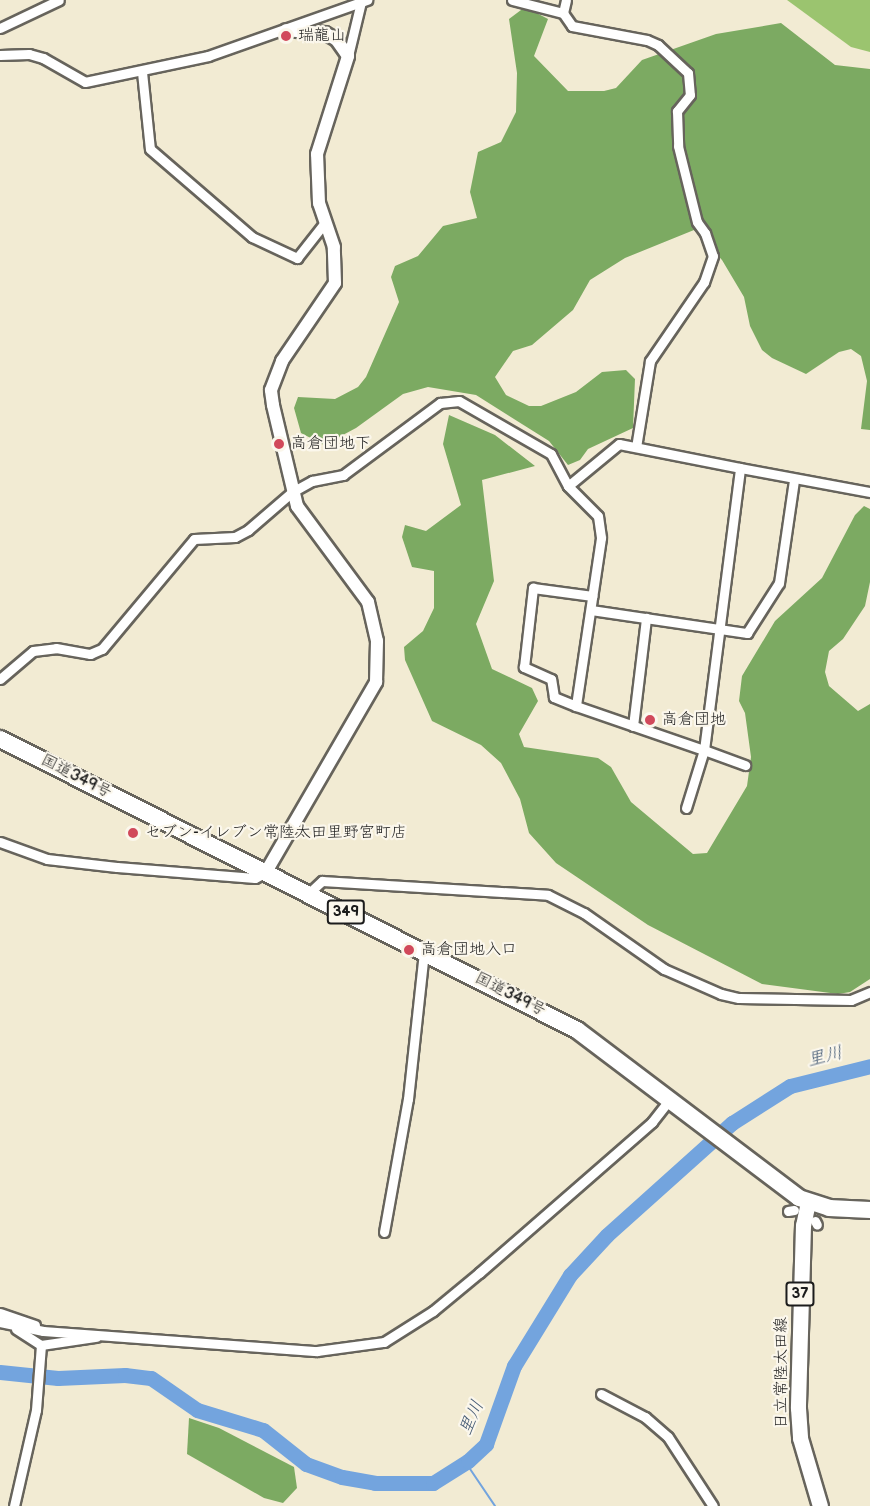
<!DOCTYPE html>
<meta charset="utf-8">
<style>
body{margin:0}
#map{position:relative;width:870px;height:1506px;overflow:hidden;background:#f2ebd3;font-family:"Balsamiq Sans","Klee One",sans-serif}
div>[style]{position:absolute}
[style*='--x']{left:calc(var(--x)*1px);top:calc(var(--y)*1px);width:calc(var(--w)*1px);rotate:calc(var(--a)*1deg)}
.green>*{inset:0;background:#9bc46f}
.forest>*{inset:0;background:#7caa62}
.stream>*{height:2px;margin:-1px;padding:0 1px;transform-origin:1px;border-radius:1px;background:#73a4de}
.river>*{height:15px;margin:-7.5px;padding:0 7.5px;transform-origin:7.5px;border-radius:7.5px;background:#73a4de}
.roads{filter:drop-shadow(2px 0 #67645c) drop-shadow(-2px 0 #67645c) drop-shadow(0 2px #67645c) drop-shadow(0 -2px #67645c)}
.minor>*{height:9px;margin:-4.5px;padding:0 4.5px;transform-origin:4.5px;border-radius:4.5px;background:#fff}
.tertiary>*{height:12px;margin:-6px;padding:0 6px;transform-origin:6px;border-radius:6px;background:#fff}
.primary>*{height:15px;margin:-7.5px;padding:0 7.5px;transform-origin:7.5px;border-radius:7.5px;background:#fff}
.trunk>*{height:16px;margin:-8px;padding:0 8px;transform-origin:8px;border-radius:8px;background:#fff}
.dots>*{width:16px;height:16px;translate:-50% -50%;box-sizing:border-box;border:3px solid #fbf7ec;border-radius:50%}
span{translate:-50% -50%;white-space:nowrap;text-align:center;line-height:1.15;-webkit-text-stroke:4.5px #fbf7ec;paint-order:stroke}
.shield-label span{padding:2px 4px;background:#fbf7ec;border:2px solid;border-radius:4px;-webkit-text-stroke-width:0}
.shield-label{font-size:15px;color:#1c1c1c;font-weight:700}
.poi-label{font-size:16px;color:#1c1c1c}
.left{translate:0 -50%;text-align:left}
.street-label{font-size:16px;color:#1c1c1c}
.water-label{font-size:18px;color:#435973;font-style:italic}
</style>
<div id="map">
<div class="green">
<div style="clip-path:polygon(787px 0,870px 0,870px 52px,851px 47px)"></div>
</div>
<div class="forest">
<div style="clip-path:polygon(525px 7px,548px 19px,534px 56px,568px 91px,604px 91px,616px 88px,642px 60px,716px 34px,781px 23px,835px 65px,870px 69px,870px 430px,861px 429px,867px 381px,861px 356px,851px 349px,839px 352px,806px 374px,772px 358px,762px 350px,750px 326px,744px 297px,722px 260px,694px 230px,625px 258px,590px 280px,573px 310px,532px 345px,513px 351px,495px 377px,506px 395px,529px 406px,541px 406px,576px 392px,602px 372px,626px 370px,635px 379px,633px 428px,588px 449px,580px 460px,568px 465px,549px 441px,476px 395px,428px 387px,403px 394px,356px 428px,324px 445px,301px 433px,294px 408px,298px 397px,335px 399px,358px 387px,366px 377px,399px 302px,391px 277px,395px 266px,418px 256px,443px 226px,477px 218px,470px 192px,478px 152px,501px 142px,516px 112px,517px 73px,509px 19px)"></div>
<div style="clip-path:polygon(449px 415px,495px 435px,535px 466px,482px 480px,494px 581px,476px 624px,492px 669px,532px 688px,538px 701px,519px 734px,524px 747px,598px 758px,611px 767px,631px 802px,693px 854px,707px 853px,747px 786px,751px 757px,745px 713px,739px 701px,742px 676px,775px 621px,822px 578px,855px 515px,864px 506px,870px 509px,870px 582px,865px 606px,843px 639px,829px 651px,825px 672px,829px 686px,858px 711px,870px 704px,870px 979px,850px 992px,838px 994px,762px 984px,648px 925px,556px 863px,529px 833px,520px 799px,501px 763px,481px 745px,432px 721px,405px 660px,404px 647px,423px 631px,434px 608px,434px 571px,412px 567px,402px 537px,405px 525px,426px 531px,461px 505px,443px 444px)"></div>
<div style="clip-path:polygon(189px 1418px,219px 1428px,294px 1467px,297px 1488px,283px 1503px,264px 1498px,187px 1454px)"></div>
</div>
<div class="stream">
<div style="--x:466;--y:1463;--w:52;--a:56"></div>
</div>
<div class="river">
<div style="--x:0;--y:1372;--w:58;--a:5.9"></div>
<div style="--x:58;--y:1378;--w:67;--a:-2.6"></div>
<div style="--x:125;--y:1375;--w:26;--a:7"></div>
<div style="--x:151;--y:1378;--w:56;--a:34.8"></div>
<div style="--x:197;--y:1410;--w:69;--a:16.9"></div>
<div style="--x:263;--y:1430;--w:55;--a:38.3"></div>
<div style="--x:306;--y:1464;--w:38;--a:20"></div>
<div style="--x:342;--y:1477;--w:34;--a:10"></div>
<div style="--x:375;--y:1483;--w:58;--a:0"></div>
<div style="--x:433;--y:1483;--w:41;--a:-32.2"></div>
<div style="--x:468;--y:1461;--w:25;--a:-43"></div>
<div style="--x:486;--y:1444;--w:83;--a:-70.3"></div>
<div style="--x:514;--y:1366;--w:107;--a:-58.4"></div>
<div style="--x:570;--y:1275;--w:54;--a:-47.2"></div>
<div style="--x:607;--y:1235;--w:168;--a:-41.9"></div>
<div style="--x:732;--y:1123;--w:69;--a:-32.5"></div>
<div style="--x:790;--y:1086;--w:82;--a:-14"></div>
</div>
<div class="roads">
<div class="minor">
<div style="--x:512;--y:0;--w:53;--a:14.3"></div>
<div style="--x:563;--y:13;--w:16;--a:55"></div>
<div style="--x:572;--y:26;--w:76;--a:10.6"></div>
<div style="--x:647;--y:40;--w:12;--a:24"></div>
<div style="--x:658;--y:45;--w:41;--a:43"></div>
<div style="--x:688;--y:73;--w:22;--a:85"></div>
<div style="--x:690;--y:95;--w:21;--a:129"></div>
<div style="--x:677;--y:111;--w:35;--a:88"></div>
<div style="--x:678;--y:146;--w:78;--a:76"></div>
<div style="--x:697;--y:222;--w:14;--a:54"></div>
<div style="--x:705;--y:233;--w:24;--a:71"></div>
<div style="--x:713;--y:256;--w:28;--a:109"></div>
<div style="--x:704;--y:282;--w:96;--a:124.4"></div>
<div style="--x:650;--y:361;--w:87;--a:99.2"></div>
<div style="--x:563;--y:13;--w:13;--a:-77"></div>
<div style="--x:0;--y:28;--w:65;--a:-25.4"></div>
<div style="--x:0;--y:55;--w:29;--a:-2"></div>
<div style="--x:29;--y:54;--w:15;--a:16"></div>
<div style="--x:43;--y:58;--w:48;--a:29.7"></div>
<div style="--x:85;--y:82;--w:126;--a:-11.9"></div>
<div style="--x:208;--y:56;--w:169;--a:-19.4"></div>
<div style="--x:348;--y:56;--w:56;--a:-76.5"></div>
<div style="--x:142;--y:72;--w:77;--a:84.1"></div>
<div style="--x:150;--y:149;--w:135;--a:40.8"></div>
<div style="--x:252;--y:237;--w:50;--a:25"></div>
<div style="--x:297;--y:258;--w:42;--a:-51.8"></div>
<div style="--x:568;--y:486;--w:66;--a:-39.5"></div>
<div style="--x:619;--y:444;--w:123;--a:11.2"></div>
<div style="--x:591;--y:610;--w:158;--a:8.4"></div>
<div style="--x:747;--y:633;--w:59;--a:-57.4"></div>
<div style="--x:779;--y:583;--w:104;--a:-81.7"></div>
<div style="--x:0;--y:679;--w:43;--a:-40.3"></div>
<div style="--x:33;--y:651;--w:23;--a:-7"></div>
<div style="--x:56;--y:648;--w:35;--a:10"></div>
<div style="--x:90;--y:654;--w:13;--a:-23"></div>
<div style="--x:102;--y:649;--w:143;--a:-50.1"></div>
<div style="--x:194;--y:539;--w:41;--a:-2.8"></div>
<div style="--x:235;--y:537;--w:15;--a:-28"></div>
<div style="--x:248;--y:530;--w:58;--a:-40.8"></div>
<div style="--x:292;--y:492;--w:23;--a:-29"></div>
<div style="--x:312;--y:481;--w:32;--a:-11"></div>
<div style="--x:343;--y:475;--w:121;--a:-36.6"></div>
<div style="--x:440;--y:403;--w:19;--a:-6"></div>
<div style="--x:459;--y:401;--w:106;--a:29.9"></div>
<div style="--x:551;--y:454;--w:36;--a:62"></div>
<div style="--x:568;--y:486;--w:42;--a:45"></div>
<div style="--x:598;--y:516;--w:22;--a:82"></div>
<div style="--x:601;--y:538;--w:170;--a:98.5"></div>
<div style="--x:576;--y:706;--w:135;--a:19"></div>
<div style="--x:704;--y:750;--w:284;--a:-82.7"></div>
<div style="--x:740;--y:468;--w:132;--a:10.5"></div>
<div style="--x:576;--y:706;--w:24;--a:-158"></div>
<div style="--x:554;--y:697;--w:18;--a:-99"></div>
<div style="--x:551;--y:679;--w:30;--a:-156"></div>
<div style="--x:524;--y:667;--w:80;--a:-83.5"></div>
<div style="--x:533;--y:588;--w:60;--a:7.7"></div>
<div style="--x:633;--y:726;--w:109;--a:-83.1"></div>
<div style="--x:686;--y:808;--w:61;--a:-72.8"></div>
<div style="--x:704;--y:750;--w:44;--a:20.1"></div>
<div style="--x:0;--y:842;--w:50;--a:19.9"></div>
<div style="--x:47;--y:859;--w:70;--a:6.5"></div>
<div style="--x:117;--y:867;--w:138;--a:4.6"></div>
<div style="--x:255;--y:878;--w:13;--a:-29"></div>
<div style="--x:309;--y:893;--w:18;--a:-43"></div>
<div style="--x:322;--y:881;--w:226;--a:3.5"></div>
<div style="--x:548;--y:895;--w:40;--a:26.6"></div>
<div style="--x:584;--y:913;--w:98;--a:35"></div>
<div style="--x:664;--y:969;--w:62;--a:23.7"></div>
<div style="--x:721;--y:994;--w:18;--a:13"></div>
<div style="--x:739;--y:998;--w:112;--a:1"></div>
<div style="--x:851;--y:1000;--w:21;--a:-23"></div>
<div style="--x:788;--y:1211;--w:6;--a:-9"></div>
<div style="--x:815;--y:1221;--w:4;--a:63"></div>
<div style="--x:384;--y:1232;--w:135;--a:-79.8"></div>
<div style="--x:408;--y:1099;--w:149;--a:-83.8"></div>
<div style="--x:0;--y:1313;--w:37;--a:19"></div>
<div style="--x:0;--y:1322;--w:44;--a:11.8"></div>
<div style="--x:43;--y:1331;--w:275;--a:4.2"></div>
<div style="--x:317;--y:1351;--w:68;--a:-7.7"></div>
<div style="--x:384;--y:1342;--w:58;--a:-32.3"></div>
<div style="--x:433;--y:1311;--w:60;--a:-39.6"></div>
<div style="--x:479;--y:1273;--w:230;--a:-41.1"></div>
<div style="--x:652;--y:1122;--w:28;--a:-52"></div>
<div style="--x:16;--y:1329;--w:30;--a:33"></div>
<div style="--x:41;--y:1345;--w:56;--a:-8.3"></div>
<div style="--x:601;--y:1394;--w:50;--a:27.6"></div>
<div style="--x:645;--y:1417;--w:30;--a:41"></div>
<div style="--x:668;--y:1437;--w:82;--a:56.9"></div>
<div style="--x:14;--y:1506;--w:98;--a:-77.1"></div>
<div style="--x:36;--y:1410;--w:65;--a:-85.6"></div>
</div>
<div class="tertiary">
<div style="--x:266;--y:872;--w:220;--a:-59.9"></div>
<div style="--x:376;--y:682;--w:41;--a:-88.6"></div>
<div style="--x:377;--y:641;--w:40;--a:-103"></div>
<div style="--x:368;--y:602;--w:119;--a:-126.5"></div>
<div style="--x:297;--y:506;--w:104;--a:-103.4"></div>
<div style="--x:273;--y:405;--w:15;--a:-98"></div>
<div style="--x:271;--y:390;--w:31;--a:-69"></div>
<div style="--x:282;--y:361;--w:94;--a:-55.8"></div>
<div style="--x:335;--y:283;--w:36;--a:-92"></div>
<div style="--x:334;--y:247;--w:46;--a:-108.8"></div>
<div style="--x:319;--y:203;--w:49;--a:-92.3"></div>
<div style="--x:317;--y:154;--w:103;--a:-72.4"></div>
<div style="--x:348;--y:56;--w:19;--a:-125"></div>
<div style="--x:337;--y:40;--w:14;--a:-150"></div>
<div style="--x:325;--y:33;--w:39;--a:-176"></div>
</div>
<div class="primary">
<div style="--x:808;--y:1202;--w:24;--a:102"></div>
<div style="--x:803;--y:1225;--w:183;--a:91.6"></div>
<div style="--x:798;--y:1408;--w:30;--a:86"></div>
<div style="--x:800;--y:1438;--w:71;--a:73.6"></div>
</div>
<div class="trunk">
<div style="--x:0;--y:739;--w:646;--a:26.76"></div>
<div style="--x:577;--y:1030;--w:278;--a:37.1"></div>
<div style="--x:799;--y:1198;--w:32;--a:18"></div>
<div style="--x:829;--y:1208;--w:41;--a:2.8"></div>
</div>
</div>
<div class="dots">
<div style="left:286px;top:36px;background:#d1495b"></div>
<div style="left:279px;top:444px;background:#d1495b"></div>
<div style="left:650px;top:720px;background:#d1495b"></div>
<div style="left:133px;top:833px;background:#d1495b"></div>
<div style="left:409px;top:950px;background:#d1495b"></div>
</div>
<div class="shield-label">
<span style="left:346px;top:912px">349</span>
<span style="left:800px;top:1294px">37</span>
</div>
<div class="poi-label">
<span class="left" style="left:298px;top:36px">瑞龍山</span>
<span class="left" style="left:291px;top:444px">高倉団地下</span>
<span class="left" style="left:662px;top:720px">高倉団地</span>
<span class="left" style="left:145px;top:833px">セブン-イレブン常陸太田里野宮町店</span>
<span class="left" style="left:421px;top:950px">高倉団地入口</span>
</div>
<div class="street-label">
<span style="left:76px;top:777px;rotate:27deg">国道349号</span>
<span style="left:510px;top:995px;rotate:27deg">国道349号</span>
<span style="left:782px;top:1373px;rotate:-90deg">日立常陸太田線</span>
</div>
<div class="water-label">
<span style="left:825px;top:1057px;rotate:-14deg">里川</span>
<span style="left:472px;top:1418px;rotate:-66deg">里川</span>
</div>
</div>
